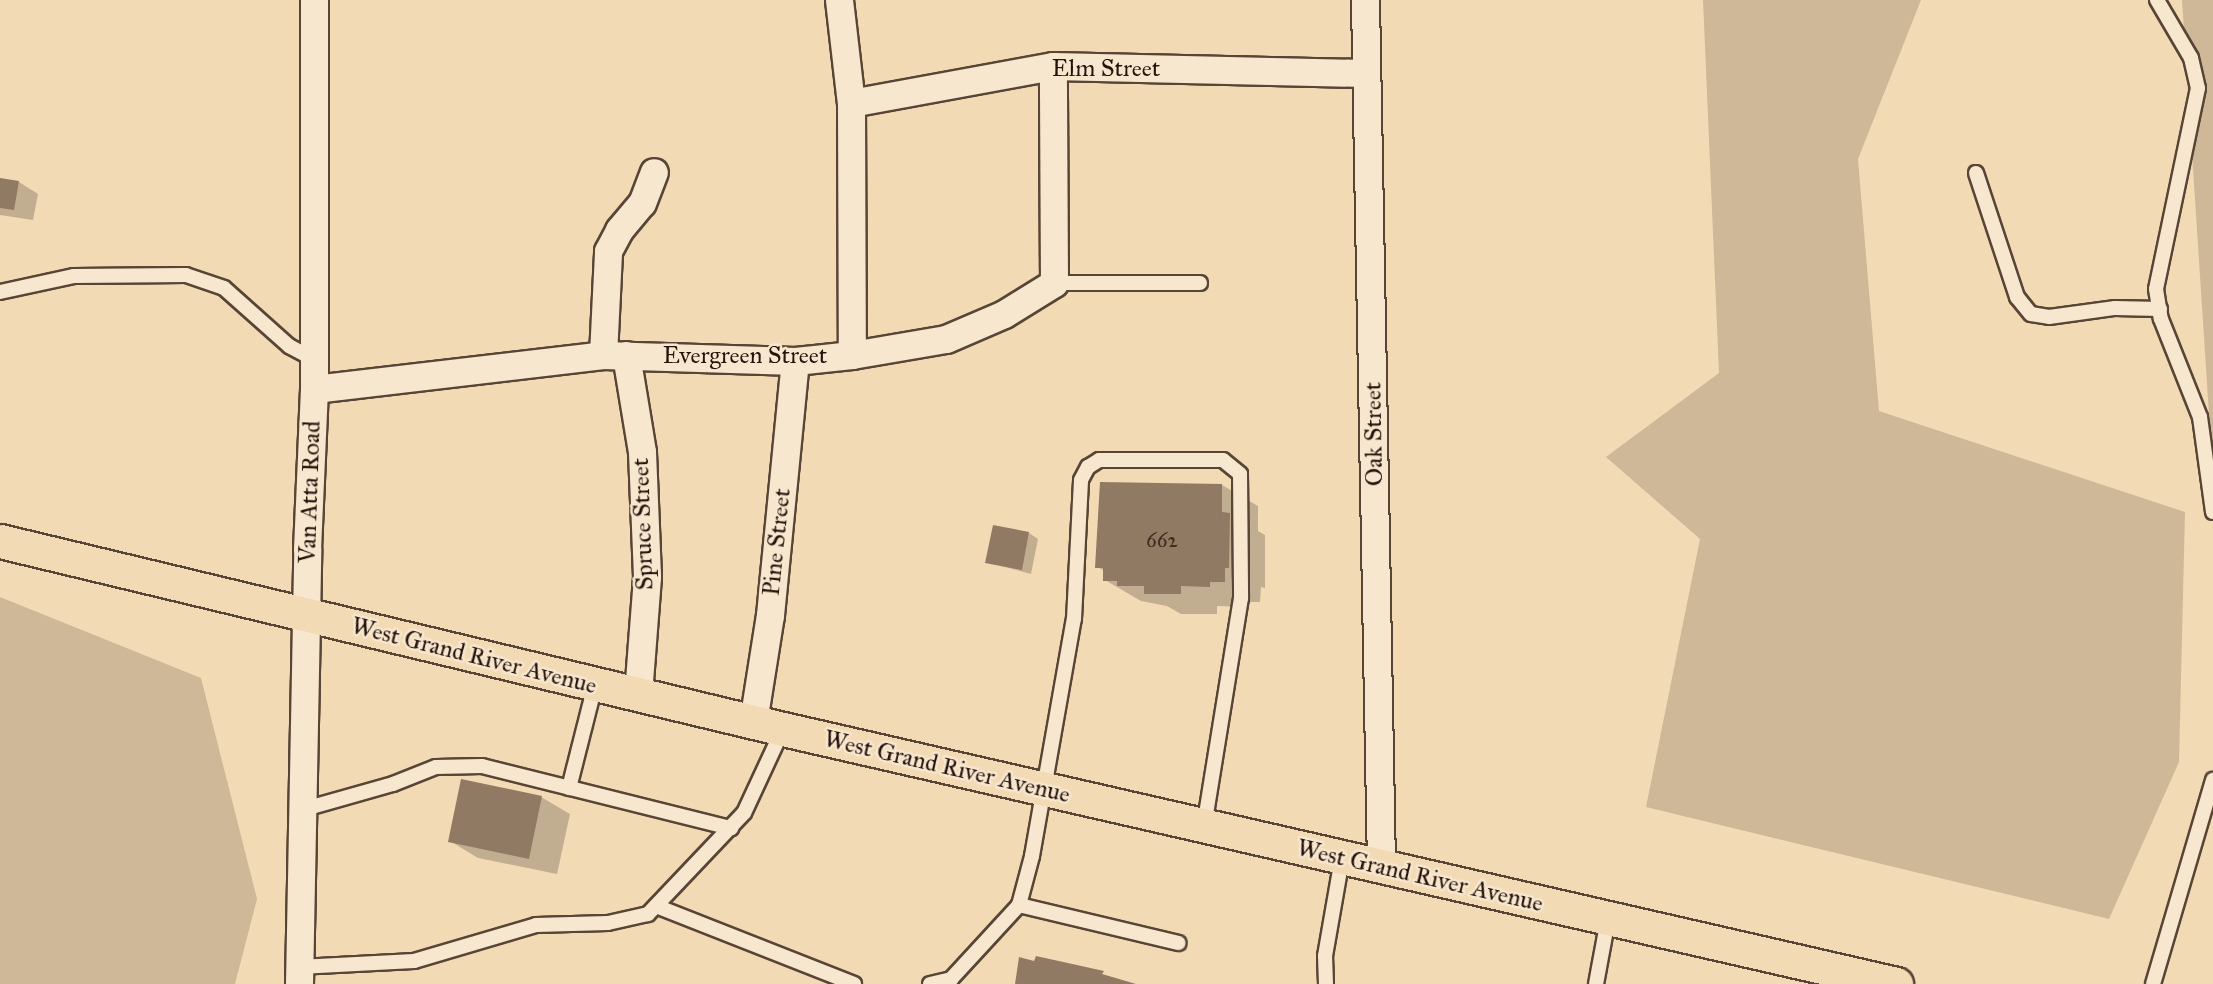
<!DOCTYPE html>
<style>
body{margin:0}
#map{position:relative;width:2213px;height:984px;overflow:hidden;background:#f2dab4;font-family:"IM FELL Great Primer",serif}
div>[style]{position:absolute}
[style*='--x']{left:calc(var(--x)*1px);top:calc(var(--y)*1px);width:calc(var(--w)*1px);rotate:calc(var(--a)*1deg)}
.green>*{inset:0;background:#cfb897}
.shadow>*{inset:0;background:#0003}
.building>*{inset:0;background:#907a63}
.roads{filter:drop-shadow(2px 0 #584536) drop-shadow(-2px 0 #584536) drop-shadow(0 2px #584536) drop-shadow(0 -2px #584536)}
.lane>*{height:14px;margin:-7px;padding:0 7px;transform-origin:7px;border-radius:7px;background:#f7e7ce}
.street>*{height:27px;margin:-13.5px;padding:0 13.5px;transform-origin:13.5px;border-radius:13.5px;background:#f7e7ce}
.primary>*{height:33px;margin:-16.5px;padding:0 16.5px;transform-origin:16.5px;border-radius:16.5px;background:#f2dab4}
span{translate:-50% -50%;white-space:nowrap;text-align:center;line-height:1.15;-webkit-text-stroke:5px #f7e7ce;paint-order:stroke}
.number-label{font-size:21px;color:#402d22}
.number-label span{-webkit-text-stroke-width:0}
.street-label{font-size:24px;color:#25130c}
</style>
<div id="map">
<div class="green">
<div style="clip-path:polygon(1703px 0,1921px 0,1858px 159px,1879px 411px,2185px 512px,2179px 762px,2109px 919px,1646px 807px,1700px 539px,1606px 457px,1719px 373px)"></div>
<div style="clip-path:polygon(2182px 0,2213px 0,2213px 475px)"></div>
<div style="clip-path:polygon(0 597px,201px 678px,257px 899px,235px 984px,0 984px)"></div>
</div>
<div class="shadow">
<div style="clip-path:polygon(0 179px,19px 182px,38px 194px,33px 220px,0 215px)"></div>
<div style="clip-path:polygon(1222px 485px,1258px 506px,1258px 531px,1265px 535px,1265px 588px,1261px 587px,1260px 602px,1245px 602px,1245px 607px,1217px 606px,1217px 614px,1181px 614px,1167px 606px,1141px 601px,1105px 580px,1105px 571px,1097px 567px)"></div>
<div style="clip-path:polygon(1029px 533px,1038px 539px,1031px 574px,987px 562px)"></div>
<div style="clip-path:polygon(541px 797px,570px 814px,557px 874px,478px 858px,450px 841px)"></div>
</div>
<div class="building">
<div style="clip-path:polygon(0 178px,19px 181px,14px 210px,0 208px)"></div>
<div style="clip-path:polygon(1100px 482px,1222px 484px,1222px 512px,1230px 513px,1229px 568px,1225px 568px,1225px 582px,1210px 582px,1210px 587px,1181px 586px,1181px 594px,1144px 594px,1144px 586px,1117px 586px,1117px 581px,1103px 581px,1103px 568px,1095px 568px)"></div>
<div style="clip-path:polygon(993px 525px,1029px 532px,1022px 570px,985px 563px)"></div>
<div style="clip-path:polygon(461px 779px,542px 796px,529px 859px,448px 842px)"></div>
<div style="clip-path:polygon(1036px 956px,1104px 971px,1102px 974px,1136px 984px,1015px 984px,1019px 957px,1034px 961px)"></div>
</div>
<div class="roads">
<div class="lane">
<div style="--x:2157;--y:0;--w:67;--a:59.6"></div>
<div style="--x:2191;--y:58;--w:31;--a:77"></div>
<div style="--x:2198;--y:88;--w:205;--a:101.8"></div>
<div style="--x:2156;--y:289;--w:30;--a:81"></div>
<div style="--x:2161;--y:319;--w:105;--a:68.3"></div>
<div style="--x:2200;--y:417;--w:96;--a:82.2"></div>
<div style="--x:1976;--y:173;--w:131;--a:71.7"></div>
<div style="--x:2017;--y:297;--w:22;--a:51"></div>
<div style="--x:2031;--y:314;--w:18;--a:9"></div>
<div style="--x:2049;--y:317;--w:67;--a:-7.8"></div>
<div style="--x:2115;--y:308;--w:45;--a:1.3"></div>
<div style="--x:1054;--y:283;--w:146;--a:0"></div>
<div style="--x:0;--y:292;--w:76;--a:-12.2"></div>
<div style="--x:74;--y:276;--w:112;--a:-0.5"></div>
<div style="--x:186;--y:275;--w:40;--a:18.9"></div>
<div style="--x:224;--y:288;--w:87;--a:41.7"></div>
<div style="--x:289;--y:346;--w:30;--a:28"></div>
<div style="--x:569;--y:788;--w:106;--a:-75.8"></div>
<div style="--x:301;--y:810;--w:96;--a:-15.8"></div>
<div style="--x:393;--y:784;--w:46;--a:-21.6"></div>
<div style="--x:436;--y:767;--w:46;--a:-1.2"></div>
<div style="--x:482;--y:766;--w:257;--a:14"></div>
<div style="--x:1019;--y:905;--w:164;--a:13.4"></div>
<div style="--x:656;--y:906;--w:213;--a:21.5"></div>
<div style="--x:299;--y:967;--w:115;--a:-3"></div>
<div style="--x:414;--y:961;--w:127;--a:-16.4"></div>
<div style="--x:536;--y:925;--w:72;--a:-1.6"></div>
<div style="--x:608;--y:923;--w:41;--a:-12.7"></div>
<div style="--x:648;--y:914;--w:139;--a:-46.5"></div>
<div style="--x:744;--y:813;--w:93;--a:-65.1"></div>
<div style="--x:930;--y:984;--w:22;--a:-13"></div>
<div style="--x:951;--y:979;--w:100;--a:-47.4"></div>
<div style="--x:1019;--y:905;--w:51;--a:-75.1"></div>
<div style="--x:1032;--y:856;--w:241;--a:-80"></div>
<div style="--x:1074;--y:619;--w:139;--a:-87.1"></div>
<div style="--x:1081;--y:480;--w:15;--a:-62"></div>
<div style="--x:1088;--y:467;--w:13;--a:-32"></div>
<div style="--x:1099;--y:460;--w:124;--a:0"></div>
<div style="--x:1223;--y:460;--w:22;--a:39"></div>
<div style="--x:1240;--y:474;--w:124;--a:89.5"></div>
<div style="--x:1241;--y:598;--w:232;--a:99.2"></div>
<div style="--x:1326;--y:984;--w:28;--a:-92"></div>
<div style="--x:1325;--y:956;--w:98;--a:-80.1"></div>
<div style="--x:1596;--y:984;--w:66;--a:-79.5"></div>
<div style="--x:2153;--y:984;--w:213;--a:-73.6"></div>
</div>
<div class="street">
<div style="--x:839;--y:0;--w:104;--a:83.4"></div>
<div style="--x:851;--y:103;--w:252;--a:89.8"></div>
<div style="--x:1365;--y:0;--w:868;--a:88.94"></div>
<div style="--x:851;--y:103;--w:205;--a:-10.4"></div>
<div style="--x:1053;--y:66;--w:312;--a:1.3"></div>
<div style="--x:603;--y:355;--w:104;--a:-87.2"></div>
<div style="--x:608;--y:251;--w:24;--a:-62"></div>
<div style="--x:619;--y:230;--w:35;--a:-50"></div>
<div style="--x:642;--y:203;--w:33;--a:-69"></div>
<div style="--x:626;--y:355;--w:98;--a:80.6"></div>
<div style="--x:642;--y:452;--w:125;--a:87.7"></div>
<div style="--x:647;--y:577;--w:118;--a:94.4"></div>
<div style="--x:314;--y:389;--w:291;--a:-6.7"></div>
<div style="--x:603;--y:355;--w:192;--a:1.8"></div>
<div style="--x:795;--y:361;--w:57;--a:-6"></div>
<div style="--x:852;--y:355;--w:95;--a:-9.7"></div>
<div style="--x:946;--y:339;--w:63;--a:-23.3"></div>
<div style="--x:1004;--y:314;--w:59;--a:-31.8"></div>
<div style="--x:1054;--y:283;--w:217;--a:-90.3"></div>
<div style="--x:753;--y:722;--w:108;--a:-81"></div>
<div style="--x:770;--y:615;--w:255;--a:-84.4"></div>
<div style="--x:299;--y:984;--w:435;--a:-88.9"></div>
<div style="--x:307;--y:549;--w:160;--a:-87.5"></div>
<div style="--x:314;--y:389;--w:389;--a:-90"></div>
</div>
<div class="primary">
<div style="--x:0;--y:541;--w:805;--a:13.5"></div>
<div style="--x:783;--y:729;--w:1142;--a:12.9"></div>
</div>
</div>
<div class="number-label">
<span style="left:1162px;top:540px">662</span>
</div>
<div class="street-label">
<span style="left:1106px;top:69px">Elm Street</span>
<span style="left:745px;top:356px">Evergreen Street</span>
<span style="left:1374px;top:434px;rotate:-91deg">Oak Street</span>
<span style="left:310px;top:492px;rotate:-88deg">Van Atta Road</span>
<span style="left:643px;top:524px;rotate:-92deg">Spruce Street</span>
<span style="left:777px;top:542px;rotate:-84deg">Pine Street</span>
<span style="left:474px;top:656px;rotate:14deg">West Grand River Avenue</span>
<span style="left:947px;top:767px;rotate:13deg">West Grand River Avenue</span>
<span style="left:1420px;top:876px;rotate:13deg">West Grand River Avenue</span>
</div>
</div>
